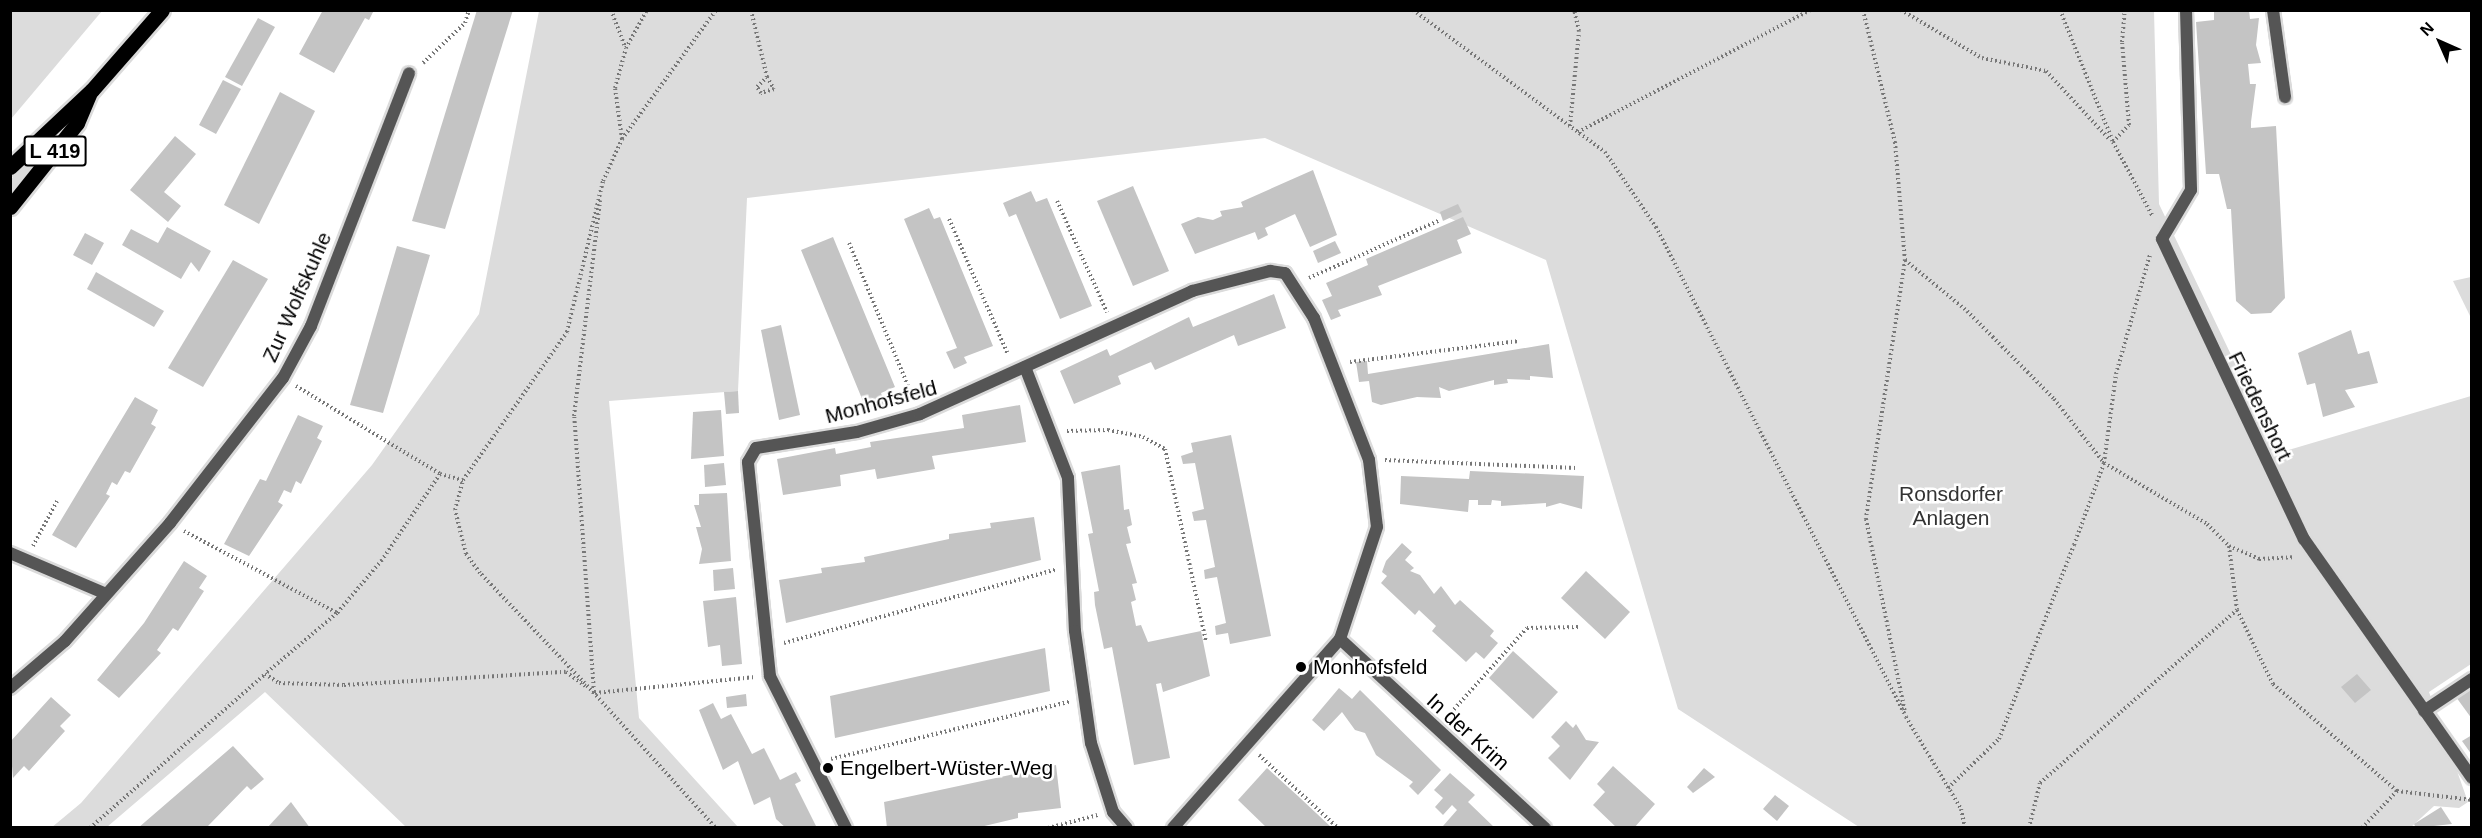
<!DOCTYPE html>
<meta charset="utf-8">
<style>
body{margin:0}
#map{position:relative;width:2482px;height:838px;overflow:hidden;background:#fff;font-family:Arial,sans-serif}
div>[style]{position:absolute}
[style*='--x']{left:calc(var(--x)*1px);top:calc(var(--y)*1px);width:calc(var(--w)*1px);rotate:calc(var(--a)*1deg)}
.green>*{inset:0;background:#dcdcdc}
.building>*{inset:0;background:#c4c4c4}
.path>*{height:4px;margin-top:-2px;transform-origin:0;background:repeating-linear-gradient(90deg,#777 0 1.5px,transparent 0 4.5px)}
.roads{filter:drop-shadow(2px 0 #dbdbdb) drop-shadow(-2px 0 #dbdbdb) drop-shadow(0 2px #dbdbdb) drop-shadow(0 -2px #dbdbdb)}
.lane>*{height:12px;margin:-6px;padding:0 6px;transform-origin:6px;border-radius:6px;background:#555}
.street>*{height:12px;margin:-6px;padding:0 6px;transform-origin:6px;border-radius:6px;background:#555}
.primary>*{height:15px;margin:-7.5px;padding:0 7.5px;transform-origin:7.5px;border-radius:7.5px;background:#000}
.dots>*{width:16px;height:16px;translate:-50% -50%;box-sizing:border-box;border:3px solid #fff;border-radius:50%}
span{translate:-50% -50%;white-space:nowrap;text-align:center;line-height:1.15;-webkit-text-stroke:5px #fff;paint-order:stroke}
.shield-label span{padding:2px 4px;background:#fff;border:2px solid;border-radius:4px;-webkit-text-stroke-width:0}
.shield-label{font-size:20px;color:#000;font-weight:700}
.street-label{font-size:21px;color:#000}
.park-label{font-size:21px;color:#333}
.poi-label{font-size:21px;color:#000}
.left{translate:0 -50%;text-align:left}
.frame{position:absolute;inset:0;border:12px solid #000;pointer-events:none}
.north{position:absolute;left:2410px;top:12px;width:60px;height:60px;-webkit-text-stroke:4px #fff;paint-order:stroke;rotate:315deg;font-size:16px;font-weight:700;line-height:24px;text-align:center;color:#000}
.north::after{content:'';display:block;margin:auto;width:21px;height:27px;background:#000;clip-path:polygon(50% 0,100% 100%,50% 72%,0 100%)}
</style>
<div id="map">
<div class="green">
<div style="clip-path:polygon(11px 10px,102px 11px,11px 119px,10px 11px)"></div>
<div style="clip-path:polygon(539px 11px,2154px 11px,2159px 204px,2278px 453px,2471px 396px,2471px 664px,2429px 692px,2468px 802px,2459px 808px,2434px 806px,2410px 828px,1859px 827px,1678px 709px,1546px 260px,1265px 138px,747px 198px,738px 391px,609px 401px,639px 718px,738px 827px,406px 827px,265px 692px,107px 827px,51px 828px,81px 803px,372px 465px,479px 314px)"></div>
<div style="clip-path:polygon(56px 131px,60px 134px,11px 196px,11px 179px)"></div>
<div style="clip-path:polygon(2471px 277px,2472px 277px,2471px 318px,2453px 281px)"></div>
</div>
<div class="building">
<div style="clip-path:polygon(323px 10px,374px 10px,369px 20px,365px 18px,334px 73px,299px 54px)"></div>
<div style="clip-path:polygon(477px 10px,513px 10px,445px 229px,412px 221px)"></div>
<div style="clip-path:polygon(2214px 10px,2249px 10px,2250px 19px,2259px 18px,2256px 45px,2261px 63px,2248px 64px,2250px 84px,2256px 84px,2251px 122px,2251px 128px,2276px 126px,2285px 298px,2271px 313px,2251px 314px,2236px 301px,2231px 209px,2227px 209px,2219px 174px,2206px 174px,2196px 22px,2214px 20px)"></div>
<div style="clip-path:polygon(258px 18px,275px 27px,242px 86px,225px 77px)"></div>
<div style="clip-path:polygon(223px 80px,241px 89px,216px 134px,199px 125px)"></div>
<div style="clip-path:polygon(280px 92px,315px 111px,259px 224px,224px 205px)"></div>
<div style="clip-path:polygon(175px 136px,196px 154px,164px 192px,181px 206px,168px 222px,130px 190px)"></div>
<div style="clip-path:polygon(1313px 170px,1337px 235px,1310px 247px,1295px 214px,1265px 228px,1268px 235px,1258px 240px,1255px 232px,1195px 254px,1181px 224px,1198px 217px,1213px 220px,1222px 216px,1220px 211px,1243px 207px,1241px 202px)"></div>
<div style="clip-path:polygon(1133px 186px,1169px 271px,1133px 286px,1097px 201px)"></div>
<div style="clip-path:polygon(1031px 191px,1036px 202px,1047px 198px,1092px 306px,1060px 319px,1016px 214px,1009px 217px,1003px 203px)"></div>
<div style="clip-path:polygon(1458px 204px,1462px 212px,1443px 221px,1440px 212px)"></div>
<div style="clip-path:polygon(929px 208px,934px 219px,940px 217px,993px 346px,964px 357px,967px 363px,954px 369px,946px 352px,957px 348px,904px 219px)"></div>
<div style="clip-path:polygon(1463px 217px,1471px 234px,1457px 240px,1462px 253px,1378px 286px,1382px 295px,1338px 310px,1341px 316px,1331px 320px,1322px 300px,1332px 296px,1326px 283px,1368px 265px,1366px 259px)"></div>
<div style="clip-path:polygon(167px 227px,211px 251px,199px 272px,191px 262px,181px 279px,122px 245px,131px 229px,158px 243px)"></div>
<div style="clip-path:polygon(85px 233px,104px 243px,92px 265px,73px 255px)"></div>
<div style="clip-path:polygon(833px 237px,895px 387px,881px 393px,886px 406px,867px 411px,801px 250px)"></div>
<div style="clip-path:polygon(1335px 241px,1341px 253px,1318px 263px,1313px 251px)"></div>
<div style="clip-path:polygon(397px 246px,430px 255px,383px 413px,350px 405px)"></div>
<div style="clip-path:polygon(233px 260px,268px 279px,203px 387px,168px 368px)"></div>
<div style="clip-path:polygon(96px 272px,164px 311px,154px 327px,87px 289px)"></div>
<div style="clip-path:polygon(1274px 294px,1286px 328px,1238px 346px,1234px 335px,1155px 370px,1151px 362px,1118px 376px,1121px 384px,1074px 404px,1060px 371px,1107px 349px,1110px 356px,1189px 317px,1193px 327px)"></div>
<div style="clip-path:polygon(781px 325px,800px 415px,779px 420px,761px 330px)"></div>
<div style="clip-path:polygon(2351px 330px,2358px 354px,2369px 351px,2378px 383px,2345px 390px,2355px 407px,2323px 417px,2315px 383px,2307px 385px,2298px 353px)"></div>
<div style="clip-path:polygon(1549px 344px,1553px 378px,1530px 376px,1530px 380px,1507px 379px,1508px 383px,1494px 385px,1494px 380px,1449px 391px,1439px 387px,1441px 398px,1417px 397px,1381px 405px,1372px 402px,1369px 381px,1359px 382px,1356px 362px,1367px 361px,1368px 374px)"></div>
<div style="clip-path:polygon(738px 391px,739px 413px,726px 414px,724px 392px)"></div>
<div style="clip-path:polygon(135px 397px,158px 410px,151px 424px,156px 427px,130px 473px,125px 471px,117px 485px,112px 482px,106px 494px,110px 496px,76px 548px,52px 535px)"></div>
<div style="clip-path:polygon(1020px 405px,1026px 442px,932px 456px,935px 469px,877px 479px,875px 469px,840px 475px,841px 486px,783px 495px,777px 459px,835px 448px,836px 454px,871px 447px,870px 442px,964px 428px,962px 415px)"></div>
<div style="clip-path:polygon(721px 410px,724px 456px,691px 459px,693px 412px)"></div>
<div style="clip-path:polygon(298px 415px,323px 426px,317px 438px,322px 441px,301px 484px,296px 481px,291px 493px,284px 490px,278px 502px,283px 505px,249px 556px,224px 544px,260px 479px,266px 481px)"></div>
<div style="clip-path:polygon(1231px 435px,1271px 636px,1230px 644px,1228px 633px,1216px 635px,1215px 626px,1226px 623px,1217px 577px,1205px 579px,1204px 570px,1215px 567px,1206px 520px,1194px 521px,1192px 512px,1204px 509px,1195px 463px,1183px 464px,1181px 456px,1193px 452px,1191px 443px)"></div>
<div style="clip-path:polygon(724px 463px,726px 485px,705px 487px,704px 465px)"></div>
<div style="clip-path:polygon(1120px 465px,1124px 510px,1129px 509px,1132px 525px,1127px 527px,1131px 543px,1126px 544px,1137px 583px,1132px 584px,1136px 600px,1131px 602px,1136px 626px,1141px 625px,1148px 642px,1201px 631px,1210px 676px,1163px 692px,1161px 683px,1156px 684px,1170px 758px,1134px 765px,1112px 647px,1104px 649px,1095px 605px,1094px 592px,1099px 591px,1088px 534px,1093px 533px,1081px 472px)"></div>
<div style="clip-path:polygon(1470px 471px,1584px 476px,1582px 509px,1560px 503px,1546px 507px,1546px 503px,1501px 506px,1501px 501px,1492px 500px,1491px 505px,1478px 505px,1478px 500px,1469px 500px,1468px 512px,1400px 504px,1401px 476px,1469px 479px)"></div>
<div style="clip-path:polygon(727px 493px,731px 561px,699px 564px,702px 549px,696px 527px,701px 527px,694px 505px,699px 505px,699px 494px)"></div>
<div style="clip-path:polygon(1034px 517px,1041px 560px,786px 623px,779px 580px,822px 573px,821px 568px,865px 562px,864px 557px,949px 539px,949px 534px,991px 528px,990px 523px)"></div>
<div style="clip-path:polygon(1402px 543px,1412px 552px,1405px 560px,1414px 568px,1410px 571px,1420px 575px,1434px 594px,1441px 586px,1455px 605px,1460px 600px,1494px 631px,1490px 636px,1498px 643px,1484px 659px,1476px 652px,1466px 662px,1432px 631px,1436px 626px,1419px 610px,1415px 615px,1381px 583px,1387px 576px,1382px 572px,1386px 561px)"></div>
<div style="clip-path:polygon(184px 561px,207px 576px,199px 588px,204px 591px,178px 631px,173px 628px,157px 650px,161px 653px,119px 698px,97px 680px,144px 623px)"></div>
<div style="clip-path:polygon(733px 568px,735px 589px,714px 591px,713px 570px)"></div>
<div style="clip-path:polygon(1586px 571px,1630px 612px,1605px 639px,1561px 598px)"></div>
<div style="clip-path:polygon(736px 597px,742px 664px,722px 666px,720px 645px,708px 647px,703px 601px)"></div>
<div style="clip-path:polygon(1045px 648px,1050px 691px,835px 738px,830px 696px)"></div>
<div style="clip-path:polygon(1513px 651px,1558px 692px,1533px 719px,1489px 678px)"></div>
<div style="clip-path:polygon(2357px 674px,2371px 690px,2355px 703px,2341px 687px)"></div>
<div style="clip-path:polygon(2472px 683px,2472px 719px,2456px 697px)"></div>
<div style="clip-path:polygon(1339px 688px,1352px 699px,1360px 690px,1441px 770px,1418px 795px,1409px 786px,1413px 782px,1376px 755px,1365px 733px,1355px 730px,1342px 712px,1324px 731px,1312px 720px)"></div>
<div style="clip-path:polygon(746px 694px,747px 706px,727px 708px,726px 697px)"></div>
<div style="clip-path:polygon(51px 697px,71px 715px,60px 726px,65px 731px,29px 771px,24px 766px,13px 778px,10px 742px)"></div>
<div style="clip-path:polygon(713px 703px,721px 719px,731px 714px,752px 754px,764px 748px,780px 780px,796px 772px,801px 781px,795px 784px,816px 826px,786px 828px,776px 819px,770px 797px,754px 805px,738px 761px,723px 770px,699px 710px)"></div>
<div style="clip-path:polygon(1566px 721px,1573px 728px,1576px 724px,1586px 740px,1599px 742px,1570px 780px,1548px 758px,1560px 746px,1551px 737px)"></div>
<div style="clip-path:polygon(2472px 735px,2472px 755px,2462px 741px)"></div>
<div style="clip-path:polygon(233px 746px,264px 779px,251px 790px,247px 786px,208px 826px,138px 828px)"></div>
<div style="clip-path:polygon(1056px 765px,1061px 808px,1018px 813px,1018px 818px,976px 828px,887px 828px,884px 802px)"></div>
<div style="clip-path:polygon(1613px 766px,1655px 804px,1634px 828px,1617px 828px,1593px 805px,1605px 792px,1597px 784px)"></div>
<div style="clip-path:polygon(1267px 768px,1299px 797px,1332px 828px,1267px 828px,1238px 800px)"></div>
<div style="clip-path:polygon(1704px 768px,1715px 777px,1693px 793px,1687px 787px)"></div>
<div style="clip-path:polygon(1450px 773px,1475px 795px,1468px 802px,1495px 828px,1443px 826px,1457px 810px,1452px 805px,1443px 815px,1435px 807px,1443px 798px,1434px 790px)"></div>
<div style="clip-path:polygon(1775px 795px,1789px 806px,1777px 821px,1763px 809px)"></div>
<div style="clip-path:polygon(291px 802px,310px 828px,267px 828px)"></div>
<div style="clip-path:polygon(2441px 807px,2452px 824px,2416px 828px,2414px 824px)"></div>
</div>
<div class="path">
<div style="--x:611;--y:10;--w:40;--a:69"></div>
<div style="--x:751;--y:10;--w:69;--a:76.6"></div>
<div style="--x:1413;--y:10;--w:239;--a:36.5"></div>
<div style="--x:1605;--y:152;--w:91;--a:55.8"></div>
<div style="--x:1656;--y:227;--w:550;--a:62.97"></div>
<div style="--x:1906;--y:717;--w:107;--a:59.1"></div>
<div style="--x:1961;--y:809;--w:19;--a:78"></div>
<div style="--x:1863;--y:10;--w:136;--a:76.4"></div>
<div style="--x:1895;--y:142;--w:118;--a:85.2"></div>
<div style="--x:1905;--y:260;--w:262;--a:98.6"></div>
<div style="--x:1866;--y:519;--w:198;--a:78.6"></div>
<div style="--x:1901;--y:10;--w:94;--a:30.7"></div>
<div style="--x:1982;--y:58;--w:65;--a:11.5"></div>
<div style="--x:2046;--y:71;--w:94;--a:47.2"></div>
<div style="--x:2060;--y:10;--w:142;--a:68.1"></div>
<div style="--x:2113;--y:142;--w:85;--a:61.9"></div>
<div style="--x:423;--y:63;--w:58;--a:-43.6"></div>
<div style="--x:465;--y:23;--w:14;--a:-73"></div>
<div style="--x:767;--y:77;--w:14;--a:60"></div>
<div style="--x:774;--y:89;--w:14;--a:163"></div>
<div style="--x:761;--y:93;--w:7;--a:-124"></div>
<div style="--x:757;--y:87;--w:14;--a:-45"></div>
<div style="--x:1570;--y:126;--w:95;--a:-84.6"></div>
<div style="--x:1579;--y:31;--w:22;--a:-103"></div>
<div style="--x:1578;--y:132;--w:262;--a:-27.7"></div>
<div style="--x:622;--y:139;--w:51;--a:-97.8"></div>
<div style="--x:615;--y:88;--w:41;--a:-74.6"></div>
<div style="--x:626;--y:48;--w:43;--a:-61.1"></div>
<div style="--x:2113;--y:142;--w:23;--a:-47"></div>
<div style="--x:2129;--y:125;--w:83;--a:-94.8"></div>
<div style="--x:2122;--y:42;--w:32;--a:-85"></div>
<div style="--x:1057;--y:201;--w:122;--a:65.8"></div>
<div style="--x:949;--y:219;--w:148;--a:66.5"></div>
<div style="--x:849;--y:243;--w:168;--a:67.6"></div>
<div style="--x:1905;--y:260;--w:80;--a:39.4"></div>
<div style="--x:1967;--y:311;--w:124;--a:45.3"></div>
<div style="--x:2054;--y:399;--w:81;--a:52"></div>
<div style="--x:2104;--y:463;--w:120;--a:30.6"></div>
<div style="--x:2207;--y:524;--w:31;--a:45"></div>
<div style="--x:2229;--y:546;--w:64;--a:82.9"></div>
<div style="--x:2237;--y:610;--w:82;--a:64.1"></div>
<div style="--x:2273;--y:684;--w:164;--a:40.8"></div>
<div style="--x:2397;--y:791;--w:76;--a:6.8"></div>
<div style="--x:1309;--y:278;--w:143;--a:-23.9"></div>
<div style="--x:1350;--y:362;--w:170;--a:-7.1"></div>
<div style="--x:296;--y:386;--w:169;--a:31.4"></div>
<div style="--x:440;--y:474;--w:24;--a:15"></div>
<div style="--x:1067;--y:431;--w:41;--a:-1.4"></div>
<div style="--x:1108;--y:430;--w:36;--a:11"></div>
<div style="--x:1143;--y:437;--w:25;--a:29"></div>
<div style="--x:1165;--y:449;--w:197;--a:78"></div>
<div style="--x:1385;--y:460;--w:191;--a:2.4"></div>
<div style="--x:440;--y:474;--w:104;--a:124"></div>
<div style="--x:382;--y:560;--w:70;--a:130.3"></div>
<div style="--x:337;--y:613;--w:94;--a:139.7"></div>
<div style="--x:265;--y:674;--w:17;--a:33"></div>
<div style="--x:279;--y:683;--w:65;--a:1.8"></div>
<div style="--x:344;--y:685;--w:222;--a:-3.4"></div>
<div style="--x:566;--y:672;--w:24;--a:36"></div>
<div style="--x:184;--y:531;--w:174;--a:28.2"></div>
<div style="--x:33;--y:546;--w:51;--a:-61.9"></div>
<div style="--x:2229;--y:546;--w:33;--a:23"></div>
<div style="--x:2259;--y:559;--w:35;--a:-3"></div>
<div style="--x:784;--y:643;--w:281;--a:-15.1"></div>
<div style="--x:593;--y:692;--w:183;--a:47.9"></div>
<div style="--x:594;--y:692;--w:277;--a:-94.1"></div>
<div style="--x:574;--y:416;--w:217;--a:-83.1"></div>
<div style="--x:594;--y:693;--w:166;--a:-133.5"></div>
<div style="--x:480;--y:573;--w:24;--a:-126"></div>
<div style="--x:466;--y:554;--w:45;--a:-104"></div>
<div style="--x:455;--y:510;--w:31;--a:-75"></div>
<div style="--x:463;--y:480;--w:181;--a:-54.9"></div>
<div style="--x:567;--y:332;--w:155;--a:-76.6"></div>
<div style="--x:603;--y:181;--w:46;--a:-65.7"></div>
<div style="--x:622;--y:139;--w:160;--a:-53.9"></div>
<div style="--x:595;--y:693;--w:161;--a:-5.7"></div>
<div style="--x:1448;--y:716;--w:118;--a:-48.1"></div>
<div style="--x:1527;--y:628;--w:52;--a:-1.1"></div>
<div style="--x:1259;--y:755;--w:108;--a:42.7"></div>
<div style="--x:831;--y:759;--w:245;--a:-13.5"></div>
<div style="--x:1948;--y:788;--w:71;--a:-43.9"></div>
<div style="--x:1999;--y:739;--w:208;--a:-68.9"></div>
<div style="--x:2074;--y:545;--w:87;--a:-69.9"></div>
<div style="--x:2104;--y:463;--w:90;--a:-82.3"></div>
<div style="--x:2116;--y:374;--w:124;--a:-74.1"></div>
<div style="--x:90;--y:828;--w:233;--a:-41.3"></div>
<div style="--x:1048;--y:828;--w:52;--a:-14.6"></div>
<div style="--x:2029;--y:828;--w:46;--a:-76.3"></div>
<div style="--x:2040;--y:783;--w:262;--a:-41.3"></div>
<div style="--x:2362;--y:828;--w:51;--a:-46.6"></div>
</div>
<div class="roads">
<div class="lane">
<div style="--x:2273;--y:10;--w:88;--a:82.1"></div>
<div style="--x:2424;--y:711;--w:58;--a:-33.7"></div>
</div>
<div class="street">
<div style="--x:2186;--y:10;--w:180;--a:88.4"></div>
<div style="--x:2191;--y:190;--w:57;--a:120.6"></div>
<div style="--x:2162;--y:239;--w:332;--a:64.7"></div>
<div style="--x:2304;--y:539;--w:292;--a:54.9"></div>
<div style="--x:1025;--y:367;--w:119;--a:68.8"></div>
<div style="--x:1068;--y:478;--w:153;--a:87.4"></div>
<div style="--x:1075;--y:631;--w:113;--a:81.9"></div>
<div style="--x:1091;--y:743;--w:72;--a:72.3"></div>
<div style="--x:1113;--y:812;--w:21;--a:49"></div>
<div style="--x:10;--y:553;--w:104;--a:23.1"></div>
<div style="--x:1340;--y:639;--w:279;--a:42.7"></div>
<div style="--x:10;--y:688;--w:72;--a:-40.5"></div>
<div style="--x:65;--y:641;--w:158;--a:-48.3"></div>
<div style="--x:170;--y:523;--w:184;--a:-52.1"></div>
<div style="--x:283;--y:378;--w:59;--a:-61.7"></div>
<div style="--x:311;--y:326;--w:271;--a:-68.8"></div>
<div style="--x:846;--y:828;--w:170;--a:-116.6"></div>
<div style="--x:770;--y:676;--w:215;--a:-95.9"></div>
<div style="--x:748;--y:462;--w:16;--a:-60"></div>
<div style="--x:756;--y:448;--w:102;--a:-9"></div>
<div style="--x:857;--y:432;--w:66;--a:-15.9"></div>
<div style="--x:920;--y:414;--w:299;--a:-24.3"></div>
<div style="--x:1192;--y:291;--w:81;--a:-14.4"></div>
<div style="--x:1270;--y:271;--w:15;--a:8"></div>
<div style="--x:1285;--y:273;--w:54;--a:57.2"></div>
<div style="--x:1314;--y:318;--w:152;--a:68.8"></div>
<div style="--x:1369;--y:460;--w:67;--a:83.2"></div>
<div style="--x:1377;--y:527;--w:118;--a:108.3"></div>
<div style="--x:1340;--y:639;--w:252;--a:131.5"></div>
</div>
<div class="primary">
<div style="--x:10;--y:167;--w:112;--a:-43.2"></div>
<div style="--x:92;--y:90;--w:106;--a:-48.8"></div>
<div style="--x:10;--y:207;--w:107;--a:-51.4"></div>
<div style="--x:77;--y:123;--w:33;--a:-67"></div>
</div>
</div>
<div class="dots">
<div style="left:1301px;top:667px;background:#000"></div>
<div style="left:828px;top:768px;background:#000"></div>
</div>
<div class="shield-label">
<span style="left:55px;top:151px">L 419</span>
</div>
<div class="street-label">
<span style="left:297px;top:297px;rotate:-66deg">Zur Wolfskuhle</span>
<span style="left:881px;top:402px;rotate:-15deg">Monhofsfeld</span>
<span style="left:2260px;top:406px;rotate:64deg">Friedenshort</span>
<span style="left:1468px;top:732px;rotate:42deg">In der Krim</span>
</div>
<div class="park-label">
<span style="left:1951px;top:506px">Ronsdorfer<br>Anlagen</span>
</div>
<div class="poi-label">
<span class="left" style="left:1313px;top:667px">Monhofsfeld</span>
<span class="left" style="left:840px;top:768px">Engelbert-Wüster-Weg</span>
</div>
<div class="frame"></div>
<div class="north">N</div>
</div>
